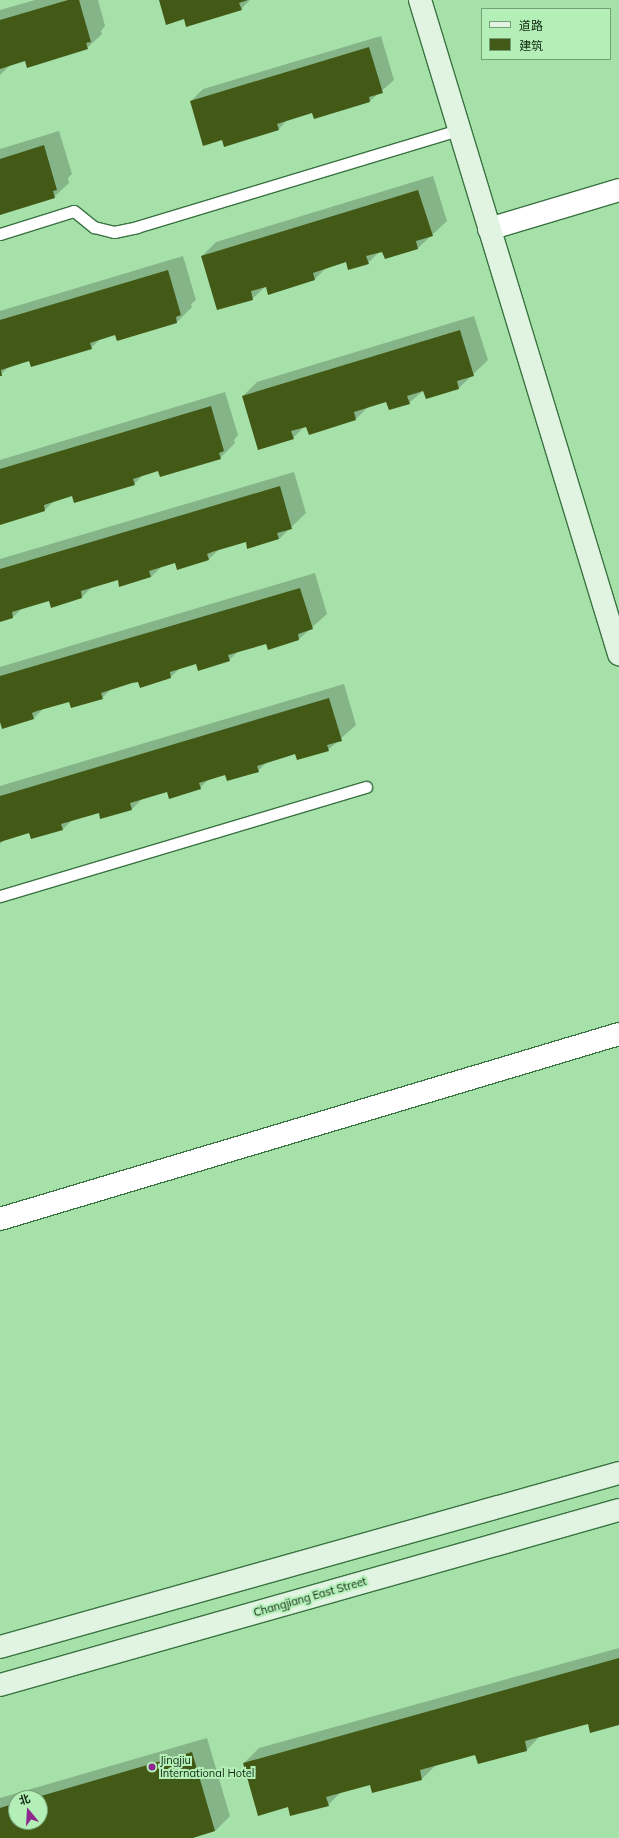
<!DOCTYPE html>
<meta charset="utf-8">
<style>
body{margin:0}
#map{position:relative;width:619px;height:1838px;overflow:hidden;background:#a6e1aa;font-family:Mulish,"Noto Sans SC",sans-serif}
div>[style]{position:absolute}
[style*='--x']{left:calc(var(--x)*1px);top:calc(var(--y)*1px);width:calc(var(--w)*1px);rotate:calc(var(--a)*1deg)}
.shadow>*{inset:0;background:#0003}
.building>*{inset:0;background:#435a16}
.roads{filter:drop-shadow(1px 0 #3b7342) drop-shadow(-1px 0 #3b7342) drop-shadow(0 1px #3b7342) drop-shadow(0 -1px #3b7342)}
.lane>*{height:11px;margin:-5.5px;padding:0 5.5px;transform-origin:5.5px;border-radius:5.5px;background:#fff}
.street>*{height:22px;margin:-11px;padding:0 11px;transform-origin:11px;border-radius:11px;background:#fff}
.secondary>*{height:22px;margin:-11px;padding:0 11px;transform-origin:11px;border-radius:11px;background:#e0f4e1}
.dots>*{width:11px;height:11px;translate:-50% -50%;box-sizing:border-box;border:2px solid #b3efb7;border-radius:50%}
span{translate:-50% -50%;white-space:nowrap;text-align:center;line-height:1.15;-webkit-text-stroke:4px #b3efb7;paint-order:stroke}
.street-label{font-size:11px;color:#122914}
.poi-label{font-size:11px;color:#122914}
.left{translate:0 -50%;text-align:left}
.legend{position:absolute;left:481px;top:8px;width:130px;height:52px;box-sizing:border-box;background:#b3efb7;border:1px solid #73a076;margin:0;padding:5px 7px;list-style:none;font-size:12px;color:#122914}
.legend li{display:flex;align-items:center;gap:8px;height:20px}
.legend b{width:20px;border:1px solid #73a076}
.north{position:absolute;left:8px;top:1790px;width:40px;height:40px;box-sizing:border-box;background:#b3efb7;border:1px solid #73a076;border-radius:50%;rotate:342deg;font-size:11px;font-weight:700;line-height:16px;text-align:center;color:#122914}
.north::after{content:'';display:block;margin:auto;width:14px;height:18px;background:#8c288f;clip-path:polygon(50% 0,100% 100%,50% 72%,0 100%)}
</style>
<div id="map">
<div class="shadow">
<div style="clip-path:polygon(35px 0,98px 0,105px 26px,101px 31px,102px 34px,87px 48px,26px 60px,11px 64px,0 75px,0 10px)"></div>
<div style="clip-path:polygon(160px 0,250px 0,241px 9px,185px 18px)"></div>
<div style="clip-path:polygon(381px 36px,394px 80px,370px 101px,313px 112px,288px 119px,278px 130px,222px 139px,191px 101px,203px 89px)"></div>
<div style="clip-path:polygon(59px 131px,72px 174px,68px 178px,69px 183px,54px 197px,0 214px,0 149px)"></div>
<div style="clip-path:polygon(433px 176px,447px 221px,418px 248px,380px 251px,368px 263px,346px 261px,327px 267px,315px 279px,268px 293px,266px 286px,252px 299px,202px 256px,216px 242px)"></div>
<div style="clip-path:polygon(183px 256px,196px 300px,191px 304px,192px 307px,177px 322px,118px 340px,116px 334px,101px 338px,91px 348px,30px 360px,11px 365px,0 375px,0 311px)"></div>
<div style="clip-path:polygon(474px 316px,488px 360px,459px 388px,424px 390px,409px 403px,387px 401px,368px 407px,356px 419px,305px 426px,293px 438px,243px 396px,257px 382px)"></div>
<div style="clip-path:polygon(225px 392px,238px 435px,234px 440px,235px 443px,220px 458px,159px 470px,144px 474px,134px 484px,73px 495px,54px 501px,45px 510px,0 524px,0 460px)"></div>
<div style="clip-path:polygon(294px 472px,306px 513px,279px 539px,246px 541px,219px 549px,209px 559px,178px 568px,176px 562px,161px 567px,151px 577px,118px 579px,92px 587px,82px 597px,51px 606px,49px 600px,22px 608px,13px 617px,0 621px,0 559px)"></div>
<div style="clip-path:polygon(315px 573px,327px 614px,299px 639px,266px 642px,240px 650px,229px 660px,197px 663px,180px 668px,171px 677px,138px 681px,112px 688px,102px 698px,70px 701px,43px 709px,33px 719px,0 721px,0 667px)"></div>
<div style="clip-path:polygon(344px 684px,356px 725px,328px 750px,296px 753px,268px 761px,258px 771px,226px 774px,210px 778px,200px 788px,168px 791px,142px 799px,132px 809px,101px 818px,99px 811px,73px 819px,63px 829px,32px 838px,30px 832px,4px 840px,0 844px,0 786px)"></div>
<div style="clip-path:polygon(619px 1648px,619px 1724px,589px 1723px,540px 1736px,527px 1750px,478px 1763px,476px 1754px,436px 1765px,422px 1779px,373px 1792px,370px 1784px,341px 1792px,328px 1805px,289px 1806px,244px 1763px,259px 1748px)"></div>
<div style="clip-path:polygon(evenodd,207px 1738px,230px 1816px,215px 1831px,189px 1838px,0 1838px,0 1798px,207px 1738px,16px 1798px,40px 1798px,40px 1822px,16px 1822px,16px 1798px)"></div>
</div>
<div class="building">
<div style="clip-path:polygon(68px 0,79px 0,91px 42px,86px 43px,88px 49px,27px 68px,25px 61px,0 69px,0 20px)"></div>
<div style="clip-path:polygon(159px 0,248px 0,239px 3px,242px 10px,186px 27px,184px 19px,166px 25px)"></div>
<div style="clip-path:polygon(369px 47px,383px 93px,369px 97px,370px 102px,314px 119px,312px 113px,277px 124px,279px 130px,224px 147px,222px 140px,203px 146px,190px 101px)"></div>
<div style="clip-path:polygon(44px 145px,57px 190px,53px 191px,55px 198px,0 215px,0 159px)"></div>
<div style="clip-path:polygon(418px 190px,433px 236px,416px 241px,418px 249px,385px 259px,382px 252px,366px 256px,369px 264px,348px 270px,346px 262px,313px 273px,315px 280px,268px 295px,266px 287px,251px 291px,253px 300px,217px 310px,201px 256px)"></div>
<div style="clip-path:polygon(168px 270px,181px 315px,176px 317px,177px 323px,117px 341px,115px 335px,90px 343px,92px 349px,31px 367px,29px 361px,1px 370px,2px 376px,0 376px,0 320px)"></div>
<div style="clip-path:polygon(460px 330px,474px 376px,457px 381px,459px 389px,426px 399px,423px 391px,407px 396px,410px 404px,389px 410px,386px 402px,354px 412px,356px 420px,309px 435px,306px 427px,291px 431px,294px 439px,258px 450px,242px 396px)"></div>
<div style="clip-path:polygon(211px 406px,224px 451px,219px 453px,221px 459px,160px 477px,158px 471px,133px 479px,135px 485px,74px 503px,72px 496px,44px 505px,45px 511px,0 525px,0 469px)"></div>
<div style="clip-path:polygon(280px 486px,292px 529px,277px 533px,279px 539px,247px 549px,246px 542px,212px 552px,207px 554px,209px 560px,177px 570px,175px 563px,149px 571px,151px 577px,119px 587px,118px 580px,81px 591px,82px 598px,51px 608px,49px 601px,12px 612px,13px 618px,0 622px,0 569px)"></div>
<div style="clip-path:polygon(300px 588px,313px 629px,298px 634px,299px 640px,268px 650px,266px 644px,228px 655px,230px 661px,198px 671px,196px 664px,170px 672px,171px 678px,140px 688px,138px 682px,132px 683px,101px 693px,103px 699px,71px 708px,69px 702px,37px 711px,32px 713px,34px 719px,2px 729px,0 722px,0 676px)"></div>
<div style="clip-path:polygon(329px 698px,342px 741px,327px 745px,329px 751px,297px 760px,295px 754px,289px 756px,257px 766px,259px 772px,227px 781px,225px 775px,199px 783px,201px 789px,169px 799px,167px 792px,130px 803px,132px 810px,100px 819px,99px 813px,61px 824px,63px 830px,31px 839px,29px 833px,0 842px,0 796px)"></div>
<div style="clip-path:polygon(619px 1658px,619px 1725px,590px 1733px,588px 1724px,525px 1741px,527px 1751px,478px 1764px,475px 1755px,420px 1770px,422px 1780px,372px 1793px,370px 1785px,326px 1797px,329px 1806px,290px 1816px,288px 1807px,258px 1816px,243px 1763px)"></div>
<div style="clip-path:polygon(192px 1752px,215px 1831px,193px 1838px,0 1838px,0 1808px,16px 1803px,16px 1822px,40px 1822px,40px 1798px,34px 1798px)"></div>
</div>
<div class="roads">
<div class="lane">
<div style="--x:0;--y:234;--w:77;--a:-17.3"></div>
<div style="--x:74;--y:211;--w:26;--a:39"></div>
<div style="--x:94;--y:227;--w:21;--a:14"></div>
<div style="--x:114;--y:232;--w:24;--a:-12"></div>
<div style="--x:137;--y:227;--w:336;--a:-16.8"></div>
<div style="--x:0;--y:896;--w:382;--a:-16.6"></div>
</div>
<div class="street">
<div style="--x:489;--y:229;--w:136;--a:-16.7"></div>
<div style="--x:0;--y:1219;--w:646;--a:-16.64"></div>
</div>
<div class="secondary">
<div style="--x:420;--y:0;--w:684;--a:73.08"></div>
<div style="--x:0;--y:1647;--w:643;--a:-15.7"></div>
<div style="--x:0;--y:1685;--w:643;--a:-15.79"></div>
</div>
</div>
<div class="dots">
<div style="left:152px;top:1767px;background:#8c288f"></div>
</div>
<div class="street-label">
<span style="left:310px;top:1597px;rotate:-16deg">Changjiang East Street</span>
</div>
<div class="poi-label">
<span class="left" style="left:160px;top:1767px">Jingjiu<br>International Hotel</span>
</div>
<ul class="legend">
<li><b style="height:5px;background:#e0f4e1"></b>道路</li>
<li><b style="height:11px;background:#435a16"></b>建筑</li>
</ul>
<div class="north">北</div>
</div>
